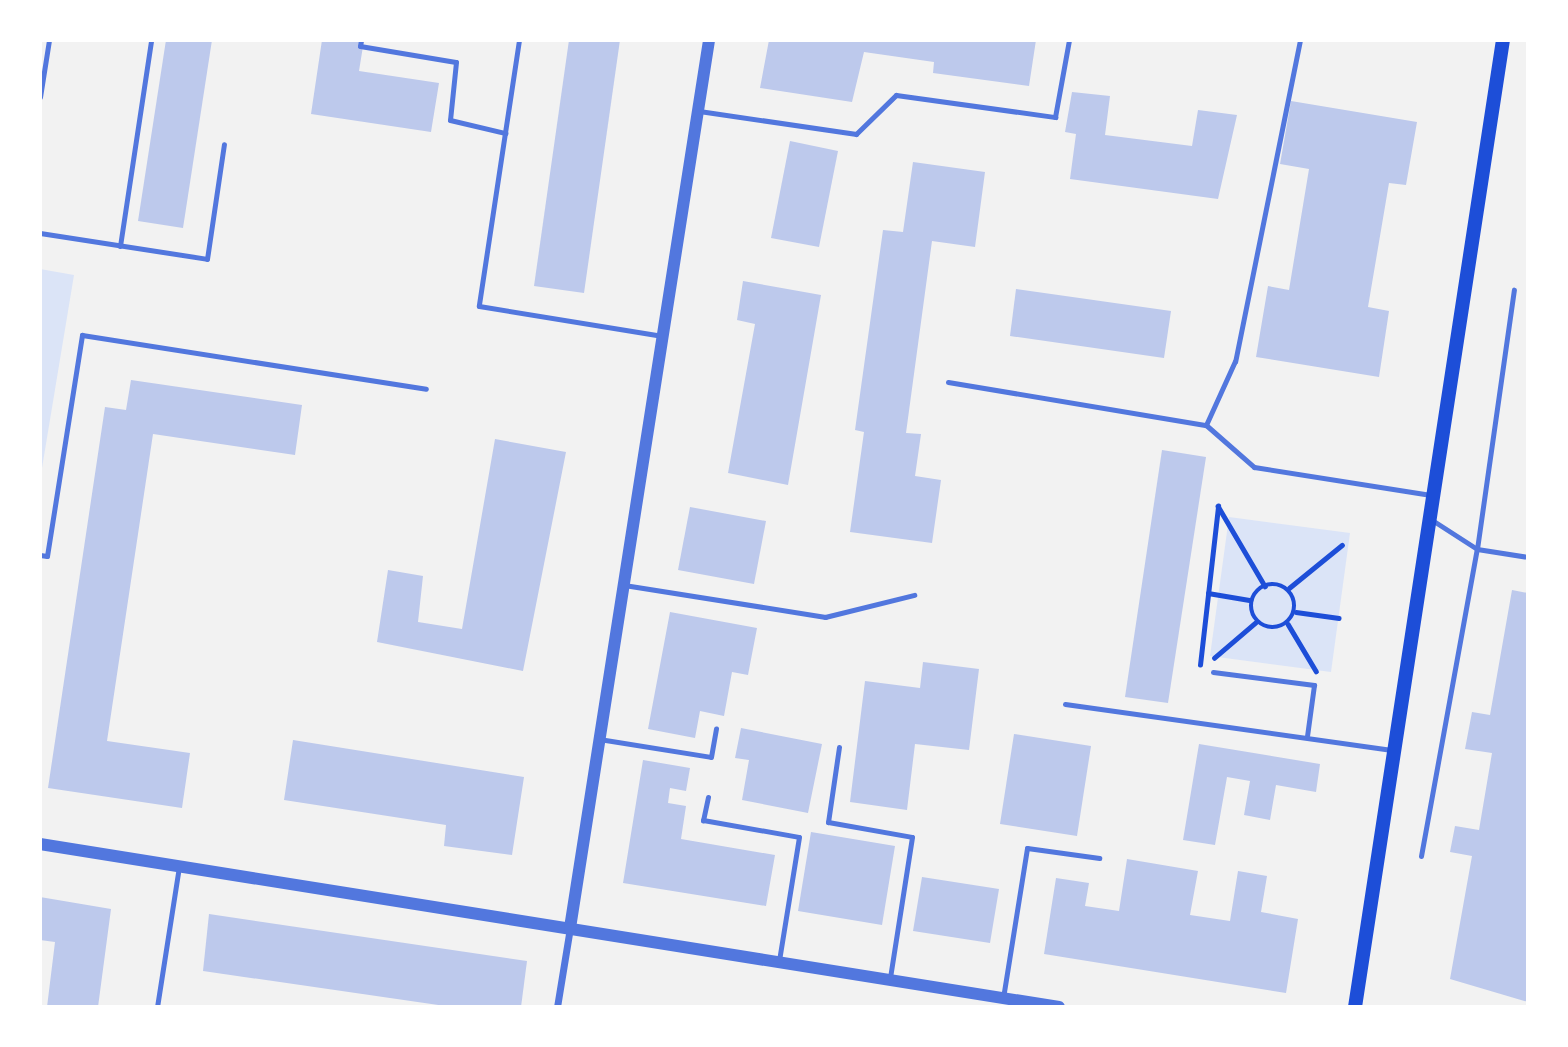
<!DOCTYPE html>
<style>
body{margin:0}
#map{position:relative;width:1568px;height:1047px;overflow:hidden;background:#f2f2f2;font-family:"Work Sans",sans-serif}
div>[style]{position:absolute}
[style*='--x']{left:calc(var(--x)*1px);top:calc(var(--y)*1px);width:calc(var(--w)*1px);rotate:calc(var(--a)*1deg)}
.green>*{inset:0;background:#dbe4f7}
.building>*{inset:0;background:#bdc9ec}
.path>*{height:4.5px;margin:-2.25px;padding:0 2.25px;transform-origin:2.25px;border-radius:2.25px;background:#1d4ed8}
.path>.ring{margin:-2.25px;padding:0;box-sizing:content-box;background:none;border:4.5px solid #1d4ed8;border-radius:50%}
.service>*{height:5px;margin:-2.5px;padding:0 2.5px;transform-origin:2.5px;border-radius:2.5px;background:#5277de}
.minor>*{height:7px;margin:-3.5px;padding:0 3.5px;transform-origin:3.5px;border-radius:3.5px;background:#5277de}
.tertiary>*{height:12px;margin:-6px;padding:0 6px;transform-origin:6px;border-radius:6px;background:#5277de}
.secondary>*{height:14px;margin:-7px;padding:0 7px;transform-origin:7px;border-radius:7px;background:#1d4ed8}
span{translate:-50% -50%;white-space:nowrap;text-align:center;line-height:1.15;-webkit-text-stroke:7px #fff;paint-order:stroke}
.frame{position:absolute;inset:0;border:42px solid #fff;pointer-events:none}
</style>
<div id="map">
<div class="green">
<div style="clip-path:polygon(40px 269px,74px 275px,40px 480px)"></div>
<div style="clip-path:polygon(1229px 517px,1350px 533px,1331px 672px,1210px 656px)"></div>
</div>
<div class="building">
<div style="clip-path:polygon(166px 40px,212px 40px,183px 228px,138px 221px)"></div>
<div style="clip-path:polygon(322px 40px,364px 40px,359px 71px,439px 83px,431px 132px,311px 114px)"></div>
<div style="clip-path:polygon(569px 40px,620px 40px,584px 293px,534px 286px)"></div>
<div style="clip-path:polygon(769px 40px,1036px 40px,1029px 86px,933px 73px,934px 62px,864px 52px,852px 102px,760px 88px)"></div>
<div style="clip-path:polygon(1072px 92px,1110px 96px,1105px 135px,1192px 146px,1198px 110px,1237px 115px,1218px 199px,1070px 179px,1076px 134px,1065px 132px)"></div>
<div style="clip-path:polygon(1291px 101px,1417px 122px,1406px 185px,1389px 183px,1368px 307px,1389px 311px,1379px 377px,1256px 357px,1268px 286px,1289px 290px,1309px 169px,1280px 164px)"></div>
<div style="clip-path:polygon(790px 141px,838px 151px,819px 247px,771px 238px)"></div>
<div style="clip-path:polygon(913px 162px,985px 172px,975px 247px,932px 241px,906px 433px,921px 434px,915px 476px,941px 480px,932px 543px,850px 532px,864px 432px,855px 430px,883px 230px,903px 232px)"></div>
<div style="clip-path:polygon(743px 281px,821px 295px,788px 485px,728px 473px,755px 324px,737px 320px)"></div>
<div style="clip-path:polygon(1016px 289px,1171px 311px,1164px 358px,1010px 336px)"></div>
<div style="clip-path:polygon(131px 380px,302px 405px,295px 455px,153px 434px,107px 741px,190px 753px,182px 808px,48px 788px,105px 407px,126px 410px)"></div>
<div style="clip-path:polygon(495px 439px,566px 452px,523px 671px,377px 642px,388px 570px,423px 576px,418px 622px,462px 629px)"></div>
<div style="clip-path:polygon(1162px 450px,1206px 457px,1168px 703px,1125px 697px)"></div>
<div style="clip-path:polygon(690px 507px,766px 521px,754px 584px,678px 570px)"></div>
<div style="clip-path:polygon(1512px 590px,1528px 593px,1528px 1002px,1450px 979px,1472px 856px,1450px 852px,1455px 826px,1479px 830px,1492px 753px,1465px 749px,1472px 712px,1490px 715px)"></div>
<div style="clip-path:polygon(670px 612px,757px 628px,748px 675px,732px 672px,724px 716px,700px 711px,695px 738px,648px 729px)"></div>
<div style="clip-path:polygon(923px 662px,979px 669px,969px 750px,915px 744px,907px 810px,850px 802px,865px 681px,920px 688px)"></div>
<div style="clip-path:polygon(741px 728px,822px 744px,808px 813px,742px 800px,749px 760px,735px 758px)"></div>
<div style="clip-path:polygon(1014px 734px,1091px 746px,1077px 836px,1000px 824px)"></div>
<div style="clip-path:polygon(293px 740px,524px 777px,512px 855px,444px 846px,446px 825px,284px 800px)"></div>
<div style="clip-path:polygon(1199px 744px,1320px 764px,1316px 792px,1276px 785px,1270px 820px,1244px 815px,1250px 781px,1227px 777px,1215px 845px,1183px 840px)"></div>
<div style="clip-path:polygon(643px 760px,690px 768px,686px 791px,670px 788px,668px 803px,686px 806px,681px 839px,775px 855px,766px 906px,623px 883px)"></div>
<div style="clip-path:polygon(811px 832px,895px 846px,882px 925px,798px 911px)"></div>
<div style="clip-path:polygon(1127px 859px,1198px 871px,1190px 915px,1230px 921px,1238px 871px,1267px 876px,1261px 912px,1298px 919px,1286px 993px,1044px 954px,1056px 878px,1089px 883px,1085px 906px,1119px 911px)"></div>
<div style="clip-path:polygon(922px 877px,999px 889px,990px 943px,913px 931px)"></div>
<div style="clip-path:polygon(40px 897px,111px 909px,98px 1007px,47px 1007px,55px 942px,40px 940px)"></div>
<div style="clip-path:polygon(209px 914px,527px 961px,521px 1007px,452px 1007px,203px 971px)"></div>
</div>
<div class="path">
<div style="--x:1218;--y:506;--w:93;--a:59.6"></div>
<div class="ring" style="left:1251px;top:584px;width:39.5px;height:39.5px"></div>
<div style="--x:1289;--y:588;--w:68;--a:-39.1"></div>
<div style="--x:1208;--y:593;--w:43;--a:9.5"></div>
<div style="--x:1296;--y:612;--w:43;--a:7.9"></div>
<div style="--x:1288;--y:624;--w:55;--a:59.2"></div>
<div style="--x:1214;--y:658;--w:55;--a:-40.6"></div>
<div style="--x:1200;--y:665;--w:160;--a:-83.5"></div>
</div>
<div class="service">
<div style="--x:361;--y:40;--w:6;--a:99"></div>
<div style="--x:360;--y:46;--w:97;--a:9.5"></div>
<div style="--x:456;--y:62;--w:58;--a:95.9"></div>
<div style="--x:450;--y:120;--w:57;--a:13.3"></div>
<div style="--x:519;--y:40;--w:269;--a:98.6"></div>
<div style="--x:479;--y:306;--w:186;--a:9.3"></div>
<div style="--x:1300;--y:40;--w:328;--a:101.4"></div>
<div style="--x:1235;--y:361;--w:70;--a:114.4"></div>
<div style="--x:1206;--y:425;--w:64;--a:41.2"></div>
<div style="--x:1254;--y:467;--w:179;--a:9"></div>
<div style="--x:40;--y:97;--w:58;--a:-81"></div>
<div style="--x:699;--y:111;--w:159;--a:8.3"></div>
<div style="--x:856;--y:134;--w:56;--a:-44.3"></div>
<div style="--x:896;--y:95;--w:161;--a:7.9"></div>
<div style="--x:1055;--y:117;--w:78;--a:-79.7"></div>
<div style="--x:40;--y:233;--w:169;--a:8.8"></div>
<div style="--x:207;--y:259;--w:116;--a:-81.6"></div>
<div style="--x:120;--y:246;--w:208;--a:-81.4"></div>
<div style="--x:948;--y:382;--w:262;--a:9.5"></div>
<div style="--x:1432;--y:520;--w:54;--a:32.8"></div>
<div style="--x:1477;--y:549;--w:52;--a:8.9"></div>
<div style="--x:40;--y:555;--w:7;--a:8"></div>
<div style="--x:47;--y:556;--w:224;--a:-81"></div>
<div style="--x:82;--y:335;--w:348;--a:8.9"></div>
<div style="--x:624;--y:585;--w:204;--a:9"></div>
<div style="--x:825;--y:617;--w:92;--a:-13.9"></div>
<div style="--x:1213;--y:672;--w:102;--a:7.3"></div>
<div style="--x:1314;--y:685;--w:51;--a:97.8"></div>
<div style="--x:1065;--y:704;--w:330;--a:8"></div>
<div style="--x:599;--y:739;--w:113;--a:9.1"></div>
<div style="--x:711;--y:757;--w:29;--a:-80"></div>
<div style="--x:839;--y:747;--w:76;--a:98.3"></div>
<div style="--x:828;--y:822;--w:85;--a:10.1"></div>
<div style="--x:912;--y:837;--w:143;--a:98.9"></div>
<div style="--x:708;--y:797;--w:24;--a:102"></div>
<div style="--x:703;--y:820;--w:97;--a:10"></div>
<div style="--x:799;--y:837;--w:125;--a:99.2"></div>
<div style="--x:1421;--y:856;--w:312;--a:-79.7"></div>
<div style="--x:1477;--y:549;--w:262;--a:-81.9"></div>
<div style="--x:1003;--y:998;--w:152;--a:-80.9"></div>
<div style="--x:1027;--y:848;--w:73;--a:7.9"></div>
<div style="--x:157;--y:1007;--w:142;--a:-81.1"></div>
</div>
<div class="minor">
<div style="--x:557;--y:1007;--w:80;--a:-80.7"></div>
</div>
<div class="tertiary">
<div style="--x:40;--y:844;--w:1032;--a:9.09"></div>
<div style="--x:570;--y:928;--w:899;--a:-81.1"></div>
</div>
<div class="secondary">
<div style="--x:1355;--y:1007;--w:978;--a:-81.3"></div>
</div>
<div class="frame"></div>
</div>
